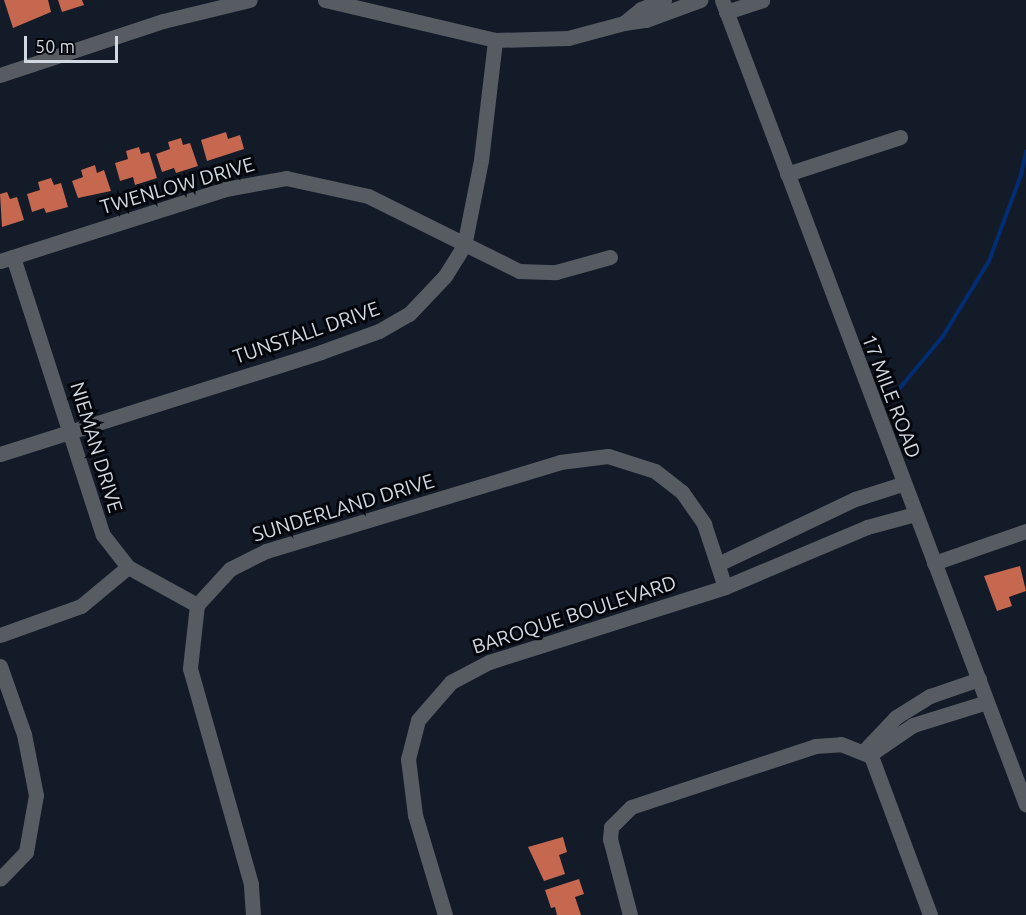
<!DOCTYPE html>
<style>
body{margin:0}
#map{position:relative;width:1026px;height:915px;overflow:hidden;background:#131b29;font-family:Ubuntu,sans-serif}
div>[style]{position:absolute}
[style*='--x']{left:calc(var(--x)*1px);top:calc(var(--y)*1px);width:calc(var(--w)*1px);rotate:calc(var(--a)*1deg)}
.stream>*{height:4px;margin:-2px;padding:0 2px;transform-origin:2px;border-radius:2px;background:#022d72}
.building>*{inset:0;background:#c66750}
.street>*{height:15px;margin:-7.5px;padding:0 7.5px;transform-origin:7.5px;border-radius:7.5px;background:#575c63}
span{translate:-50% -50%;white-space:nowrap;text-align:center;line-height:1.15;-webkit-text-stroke:6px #04060c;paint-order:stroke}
.street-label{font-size:20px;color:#d2d8e2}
.scale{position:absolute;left:24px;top:36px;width:94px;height:27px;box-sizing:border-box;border:3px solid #d2d8e2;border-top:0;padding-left:8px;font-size:18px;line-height:21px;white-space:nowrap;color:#d2d8e2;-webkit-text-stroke:4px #04060c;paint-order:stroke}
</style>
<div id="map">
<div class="stream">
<div style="--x:894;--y:395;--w:77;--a:-50.3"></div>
<div style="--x:943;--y:336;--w:88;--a:-58.5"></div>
<div style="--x:989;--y:261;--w:92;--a:-69.6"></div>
<div style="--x:1021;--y:175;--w:24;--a:-78"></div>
</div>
<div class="building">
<div style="clip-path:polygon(4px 0,48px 0,51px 12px,13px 28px)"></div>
<div style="clip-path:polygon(58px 0,82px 0,84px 5px,62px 12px)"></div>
<div style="clip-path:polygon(226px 132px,228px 139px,240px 135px,244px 149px,207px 161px,201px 140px)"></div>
<div style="clip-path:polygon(181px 138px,183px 145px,190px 143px,198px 166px,176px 173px,174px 168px,162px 172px,156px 154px,170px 149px,168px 142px)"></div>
<div style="clip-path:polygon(139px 147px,141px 154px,149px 152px,157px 178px,135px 185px,133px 177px,120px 181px,115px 163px,128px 159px,126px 151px)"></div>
<div style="clip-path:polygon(95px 165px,97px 173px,104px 170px,111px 191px,78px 198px,72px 181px,83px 177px,81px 170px)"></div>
<div style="clip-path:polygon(51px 178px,54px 185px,61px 183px,68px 207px,46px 213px,44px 208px,32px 212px,27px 194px,40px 190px,38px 182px)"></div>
<div style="clip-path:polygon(7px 192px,10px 199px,17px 197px,24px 220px,2px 227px,0 194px)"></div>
<div style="clip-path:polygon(1020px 566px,1026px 591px,1009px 597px,1012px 606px,997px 611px,984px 576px)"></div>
<div style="clip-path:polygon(563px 837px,567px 852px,559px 855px,565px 874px,544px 881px,528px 847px)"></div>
<div style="clip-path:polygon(579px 879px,584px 894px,575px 897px,581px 915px,557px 915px,555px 907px,551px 908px,545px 890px)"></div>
</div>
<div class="street">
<div style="--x:325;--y:0;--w:175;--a:13.2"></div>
<div style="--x:495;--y:40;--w:73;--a:-1.6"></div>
<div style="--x:568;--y:38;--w:58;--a:-15"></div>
<div style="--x:664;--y:0;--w:25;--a:159"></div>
<div style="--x:641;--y:9;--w:22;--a:141"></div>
<div style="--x:624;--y:23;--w:22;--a:-8"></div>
<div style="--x:646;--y:20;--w:58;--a:-20.3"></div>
<div style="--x:722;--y:0;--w:860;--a:69.31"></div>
<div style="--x:726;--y:12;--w:38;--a:-18"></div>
<div style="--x:0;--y:75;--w:172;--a:-18.3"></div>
<div style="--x:163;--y:21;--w:89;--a:-13.6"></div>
<div style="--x:787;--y:174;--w:119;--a:-18.1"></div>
<div style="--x:13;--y:257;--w:292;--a:72.1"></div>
<div style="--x:103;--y:535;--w:41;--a:52"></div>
<div style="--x:128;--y:567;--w:79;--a:28.8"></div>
<div style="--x:0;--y:261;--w:236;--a:-17.7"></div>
<div style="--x:225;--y:189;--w:62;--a:-10.2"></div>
<div style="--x:286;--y:178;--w:84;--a:12.4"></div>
<div style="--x:368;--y:196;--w:169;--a:26.4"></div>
<div style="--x:519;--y:271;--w:37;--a:2"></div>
<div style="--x:556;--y:272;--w:56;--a:-15.5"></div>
<div style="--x:0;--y:454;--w:337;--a:-17.6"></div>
<div style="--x:321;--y:352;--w:62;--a:-19.9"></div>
<div style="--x:379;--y:331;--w:34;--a:-30"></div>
<div style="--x:409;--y:314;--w:52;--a:-46.5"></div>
<div style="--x:445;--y:276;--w:36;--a:-58"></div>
<div style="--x:464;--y:246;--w:88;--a:-78.8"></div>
<div style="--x:481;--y:160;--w:121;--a:-83.3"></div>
<div style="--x:934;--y:563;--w:97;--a:-19.2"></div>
<div style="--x:718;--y:564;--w:152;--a:-25.4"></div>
<div style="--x:855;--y:499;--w:49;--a:-17.7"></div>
<div style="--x:0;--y:635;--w:86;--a:-19.7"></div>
<div style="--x:81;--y:606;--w:61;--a:-39.7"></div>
<div style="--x:0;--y:666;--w:72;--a:70.6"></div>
<div style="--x:24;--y:734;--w:62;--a:78.9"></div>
<div style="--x:36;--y:795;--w:58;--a:100"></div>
<div style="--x:26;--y:852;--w:37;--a:134"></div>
<div style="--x:875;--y:751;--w:46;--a:-34.4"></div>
<div style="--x:913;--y:725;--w:77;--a:-17.3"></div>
<div style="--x:863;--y:752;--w:48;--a:-46.7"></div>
<div style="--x:896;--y:717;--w:40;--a:-32"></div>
<div style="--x:930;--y:696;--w:52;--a:-19.1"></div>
<div style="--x:871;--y:756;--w:170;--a:69.6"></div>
<div style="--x:253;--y:915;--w:31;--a:-94"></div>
<div style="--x:251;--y:884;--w:224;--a:-105.8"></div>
<div style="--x:190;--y:668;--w:63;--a:-83.7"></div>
<div style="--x:197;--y:605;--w:49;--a:-47.5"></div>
<div style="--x:230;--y:569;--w:40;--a:-26.6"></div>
<div style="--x:266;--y:551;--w:307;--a:-16.8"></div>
<div style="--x:560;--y:462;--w:48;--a:-7.1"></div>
<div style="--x:608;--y:456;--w:49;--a:17.7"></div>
<div style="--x:655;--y:471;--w:34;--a:38"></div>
<div style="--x:682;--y:492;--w:39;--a:55"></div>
<div style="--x:704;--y:524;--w:66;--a:71.6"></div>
<div style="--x:445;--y:915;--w:104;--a:-106.7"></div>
<div style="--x:415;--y:815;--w:56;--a:-97.1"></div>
<div style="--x:408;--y:759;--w:40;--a:-75.6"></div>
<div style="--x:418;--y:720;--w:50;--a:-49"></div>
<div style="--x:451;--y:682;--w:43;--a:-27.8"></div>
<div style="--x:489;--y:662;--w:248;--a:-17.6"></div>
<div style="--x:725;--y:587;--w:154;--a:-22.9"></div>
<div style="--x:867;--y:527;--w:50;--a:-15.2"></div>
<div style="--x:630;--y:915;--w:79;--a:-104.7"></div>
<div style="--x:610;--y:839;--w:12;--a:-85"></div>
<div style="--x:611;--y:827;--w:28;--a:-45"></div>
<div style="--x:631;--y:807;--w:194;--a:-18.3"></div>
<div style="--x:815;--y:746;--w:26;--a:-4"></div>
<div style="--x:841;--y:744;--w:32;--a:22"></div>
</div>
<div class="street-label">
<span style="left:177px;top:185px;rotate:-16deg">TWENLOW DRIVE</span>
<span style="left:306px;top:332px;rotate:-19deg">TUNSTALL DRIVE</span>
<span style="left:892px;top:396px;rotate:69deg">17 MILE ROAD</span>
<span style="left:97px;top:447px;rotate:73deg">NIEMAN DRIVE</span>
<span style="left:343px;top:507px;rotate:-17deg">SUNDERLAND DRIVE</span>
<span style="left:574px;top:614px;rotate:-18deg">BAROQUE BOULEVARD</span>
</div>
<div class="scale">50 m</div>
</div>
